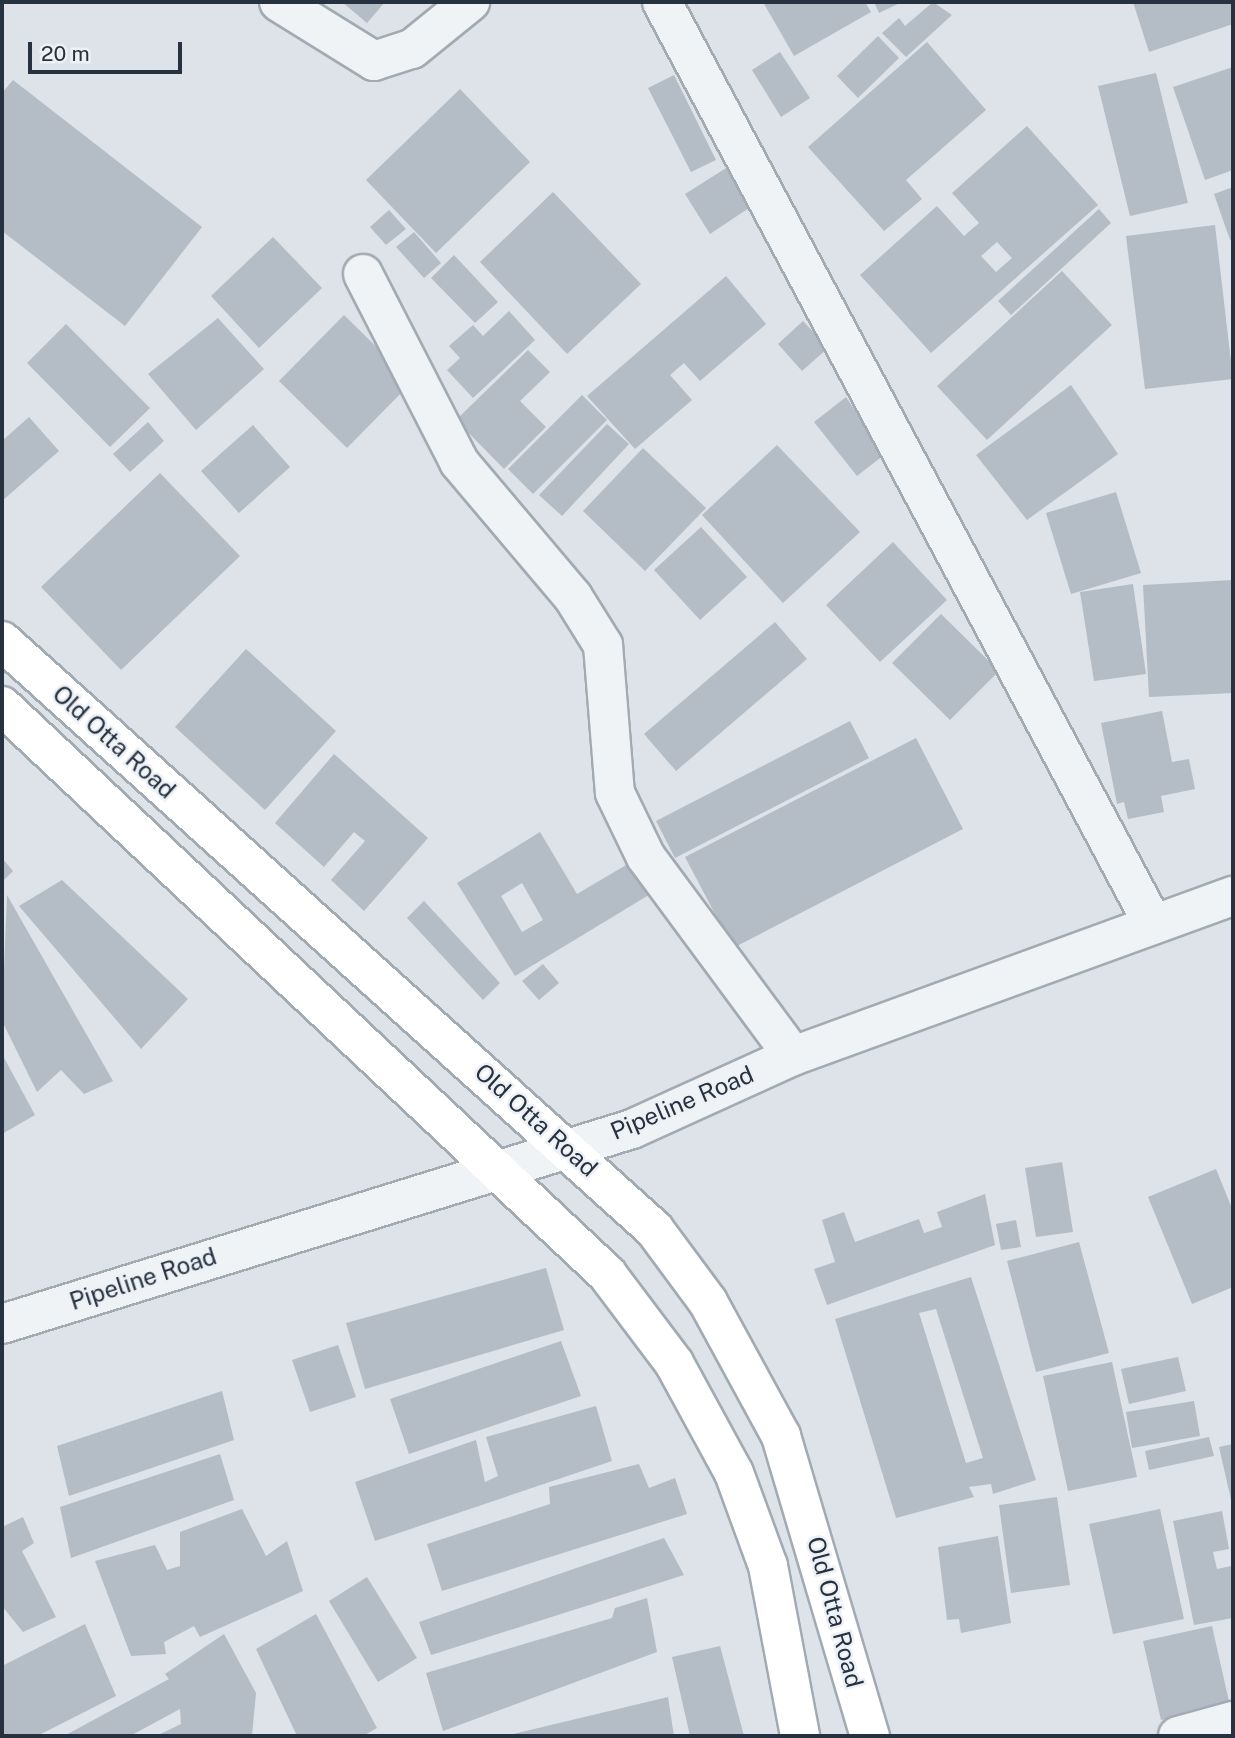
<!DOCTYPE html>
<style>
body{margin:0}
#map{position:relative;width:1235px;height:1738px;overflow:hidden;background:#dde3e8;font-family:"Public Sans",sans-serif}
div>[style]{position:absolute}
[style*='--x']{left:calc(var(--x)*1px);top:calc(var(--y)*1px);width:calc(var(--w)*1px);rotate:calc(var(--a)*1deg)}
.building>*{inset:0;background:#b4bcc5}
.roads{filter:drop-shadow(2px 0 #a2aab2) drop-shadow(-2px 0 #a2aab2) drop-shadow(0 2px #a2aab2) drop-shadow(0 -2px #a2aab2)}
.street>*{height:38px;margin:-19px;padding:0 19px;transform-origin:19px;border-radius:19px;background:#f0f3f6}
.secondary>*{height:38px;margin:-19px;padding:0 19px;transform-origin:19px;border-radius:19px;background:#fff}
span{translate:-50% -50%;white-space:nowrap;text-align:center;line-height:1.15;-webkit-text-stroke:5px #edf1f6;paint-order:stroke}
.street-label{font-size:24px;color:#263240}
.frame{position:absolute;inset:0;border:4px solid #263240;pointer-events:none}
.scale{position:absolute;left:28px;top:42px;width:154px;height:32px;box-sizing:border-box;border:4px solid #263240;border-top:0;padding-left:9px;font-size:21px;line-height:24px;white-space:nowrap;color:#263240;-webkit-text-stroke:5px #edf1f6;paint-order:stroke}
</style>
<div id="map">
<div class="building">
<div style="clip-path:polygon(342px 2px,385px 2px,367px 23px)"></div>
<div style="clip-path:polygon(763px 2px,865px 2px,871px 12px,794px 56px)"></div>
<div style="clip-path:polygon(874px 2px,902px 2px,879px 13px)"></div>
<div style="clip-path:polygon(933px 2px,952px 15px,906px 57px,882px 33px,899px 18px,905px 26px)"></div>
<div style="clip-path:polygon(1133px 2px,1233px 2px,1233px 24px,1149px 52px)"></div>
<div style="clip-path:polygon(878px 36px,899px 58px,858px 98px,837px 76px)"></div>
<div style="clip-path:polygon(927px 42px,986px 110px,906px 180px,922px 199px,884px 231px,808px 147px)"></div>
<div style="clip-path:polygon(780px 52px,810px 98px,781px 117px,752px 70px)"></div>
<div style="clip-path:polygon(1233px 67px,1233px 170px,1205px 180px,1173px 87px)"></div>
<div style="clip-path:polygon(1156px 73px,1188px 203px,1130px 216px,1098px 86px)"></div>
<div style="clip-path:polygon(674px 75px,716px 160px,691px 172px,648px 88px)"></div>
<div style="clip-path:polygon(13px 80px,202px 227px,125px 326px,2px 231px,2px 93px)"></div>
<div style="clip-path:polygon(460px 89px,530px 162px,436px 253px,366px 180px)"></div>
<div style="clip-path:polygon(evenodd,1027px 126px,1098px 205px,931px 353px,860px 275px,937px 206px,964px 236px,979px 223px,952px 193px,1027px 126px,997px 242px,1012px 258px,996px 272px,981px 256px,997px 242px)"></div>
<div style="clip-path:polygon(731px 165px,755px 204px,710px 234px,685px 194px)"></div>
<div style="clip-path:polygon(1233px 187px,1233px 239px,1230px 240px,1214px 194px)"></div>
<div style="clip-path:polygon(553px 192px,641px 284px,567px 354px,480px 262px)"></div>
<div style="clip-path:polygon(1099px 209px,1111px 223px,1011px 315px,998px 301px)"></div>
<div style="clip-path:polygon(389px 210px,406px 229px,386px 245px,370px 227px)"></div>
<div style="clip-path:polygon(1215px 225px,1233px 379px,1145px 389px,1126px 236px)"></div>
<div style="clip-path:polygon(414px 232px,441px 263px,424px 278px,396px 247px)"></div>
<div style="clip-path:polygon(273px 237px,322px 288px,259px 348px,211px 296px)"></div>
<div style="clip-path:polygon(454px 255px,498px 302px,475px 323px,431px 278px)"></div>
<div style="clip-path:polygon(1062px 271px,1112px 325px,987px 440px,937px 386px)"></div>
<div style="clip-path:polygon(726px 276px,766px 324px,700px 381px,684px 363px,670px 375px,692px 400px,635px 449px,587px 396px)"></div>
<div style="clip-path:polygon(509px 311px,535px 340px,473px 398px,447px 370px,460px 358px,449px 346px,473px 325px,483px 336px)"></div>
<div style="clip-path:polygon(344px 315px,412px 382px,347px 448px,279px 381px)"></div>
<div style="clip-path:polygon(218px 318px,264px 369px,196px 430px,148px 374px)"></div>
<div style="clip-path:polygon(803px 321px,828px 348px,802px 371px,778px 344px)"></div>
<div style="clip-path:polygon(66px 324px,150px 408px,110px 447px,27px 363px)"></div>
<div style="clip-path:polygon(528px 350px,550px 372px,520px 401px,546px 427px,504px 469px,456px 420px)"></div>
<div style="clip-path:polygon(1071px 385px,1118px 454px,1027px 520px,976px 455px)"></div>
<div style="clip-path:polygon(582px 395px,607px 420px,533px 494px,508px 469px)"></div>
<div style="clip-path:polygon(846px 397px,884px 455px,857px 476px,814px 422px)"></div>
<div style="clip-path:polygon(29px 417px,59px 451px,2px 501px,2px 441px)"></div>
<div style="clip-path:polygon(148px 422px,164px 441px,130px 472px,113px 454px)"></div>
<div style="clip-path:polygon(607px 424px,629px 444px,562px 516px,539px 495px)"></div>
<div style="clip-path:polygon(253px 425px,290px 467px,239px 513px,201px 471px)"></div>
<div style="clip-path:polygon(777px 445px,860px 532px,783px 603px,702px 515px)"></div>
<div style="clip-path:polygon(643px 448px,706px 508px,645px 571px,583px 511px)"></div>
<div style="clip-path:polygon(160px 473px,240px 556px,121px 670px,41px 587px)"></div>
<div style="clip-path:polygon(1116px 492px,1141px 573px,1071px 594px,1046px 513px)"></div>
<div style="clip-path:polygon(701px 527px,747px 577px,700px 620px,654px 570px)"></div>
<div style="clip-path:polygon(893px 542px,947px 600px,880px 662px,826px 605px)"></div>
<div style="clip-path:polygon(1233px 580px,1233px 693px,1149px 697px,1143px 585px)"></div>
<div style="clip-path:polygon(1133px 584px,1146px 674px,1094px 681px,1080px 592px)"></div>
<div style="clip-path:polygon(941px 614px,999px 671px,950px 720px,892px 663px)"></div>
<div style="clip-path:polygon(775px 622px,807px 659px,676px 771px,644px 734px)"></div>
<div style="clip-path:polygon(246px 649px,336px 731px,265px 810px,175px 727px)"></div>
<div style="clip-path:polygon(1162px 711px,1172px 762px,1189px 759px,1195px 789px,1161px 796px,1164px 812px,1128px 819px,1124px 802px,1117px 804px,1101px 723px)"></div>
<div style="clip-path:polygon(850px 721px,869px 758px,675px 858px,656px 821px)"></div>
<div style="clip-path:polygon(916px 738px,963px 829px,733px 948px,685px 857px)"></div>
<div style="clip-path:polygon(334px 754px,428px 838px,364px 911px,331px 880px,365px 841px,354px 832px,324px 867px,275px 823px)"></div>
<div style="clip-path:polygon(evenodd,540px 832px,577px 894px,643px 855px,662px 887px,515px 976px,457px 883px,540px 832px,522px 883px,543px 920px,522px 932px,501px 896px,522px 883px)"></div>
<div style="clip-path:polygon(2px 858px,13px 871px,2px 882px)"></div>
<div style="clip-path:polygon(62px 880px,188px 999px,141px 1049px,19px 906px)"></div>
<div style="clip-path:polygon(7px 895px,113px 1081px,84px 1094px,61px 1070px,37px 1092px,2px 1021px)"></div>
<div style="clip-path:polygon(424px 901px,500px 983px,483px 1000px,407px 918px)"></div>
<div style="clip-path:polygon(543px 964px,559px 983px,539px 1000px,522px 981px)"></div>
<div style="clip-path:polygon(2px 1054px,35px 1115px,2px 1134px)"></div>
<div style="clip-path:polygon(1062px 1162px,1073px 1232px,1036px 1237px,1025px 1168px)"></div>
<div style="clip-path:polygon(1216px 1169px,1233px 1211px,1233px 1287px,1192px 1304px,1148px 1197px)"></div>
<div style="clip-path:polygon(985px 1194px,995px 1245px,827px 1305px,814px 1269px,835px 1262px,822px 1220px,844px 1212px,855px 1242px,919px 1219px,924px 1233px,942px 1227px,937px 1212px)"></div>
<div style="clip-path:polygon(1016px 1220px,1021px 1247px,1001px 1250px,996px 1224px)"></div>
<div style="clip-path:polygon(1079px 1242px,1109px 1353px,1036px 1372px,1007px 1261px)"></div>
<div style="clip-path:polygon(546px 1268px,564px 1330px,365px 1389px,346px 1323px)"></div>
<div style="clip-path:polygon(evenodd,971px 1277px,1036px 1480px,993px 1494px,991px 1484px,969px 1487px,974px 1497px,896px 1518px,835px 1319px,971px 1277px,936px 1309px,983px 1458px,966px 1463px,919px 1313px,936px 1309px)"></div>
<div style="clip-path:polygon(561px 1341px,581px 1396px,409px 1454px,390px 1399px)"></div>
<div style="clip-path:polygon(338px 1345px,356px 1397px,310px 1412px,292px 1360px)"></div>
<div style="clip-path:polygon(1178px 1357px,1186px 1391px,1129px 1404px,1121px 1369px)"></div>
<div style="clip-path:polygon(1112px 1362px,1137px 1477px,1068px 1491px,1043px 1376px)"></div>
<div style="clip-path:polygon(222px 1391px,234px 1440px,69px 1496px,57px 1446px)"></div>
<div style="clip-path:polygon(1194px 1401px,1200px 1436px,1132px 1448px,1126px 1412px)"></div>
<div style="clip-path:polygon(596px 1406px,612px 1461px,375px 1541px,355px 1482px,476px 1440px,485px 1482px,498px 1476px,486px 1437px)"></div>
<div style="clip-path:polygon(1209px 1437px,1214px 1456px,1149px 1470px,1145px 1451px)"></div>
<div style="clip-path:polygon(1233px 1444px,1233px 1504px,1232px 1504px,1219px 1447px)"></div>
<div style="clip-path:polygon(220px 1454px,234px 1500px,71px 1558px,60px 1507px)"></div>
<div style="clip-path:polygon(639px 1464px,649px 1488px,675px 1478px,687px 1514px,442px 1591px,427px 1544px,550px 1504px,549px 1487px)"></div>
<div style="clip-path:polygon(1057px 1497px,1070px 1585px,1011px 1593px,999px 1505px)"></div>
<div style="clip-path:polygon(242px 1509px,266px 1556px,287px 1541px,303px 1591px,200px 1637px,194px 1626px,164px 1642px,166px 1654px,131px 1656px,95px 1561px,155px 1545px,167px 1570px,180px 1566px,180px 1532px)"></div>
<div style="clip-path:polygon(1160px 1509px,1184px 1619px,1113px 1634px,1089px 1524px)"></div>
<div style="clip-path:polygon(1222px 1511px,1229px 1549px,1213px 1552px,1217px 1569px,1231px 1566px,1233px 1618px,1194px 1625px,1173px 1521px)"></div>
<div style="clip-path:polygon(23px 1517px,34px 1543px,22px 1551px,56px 1617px,23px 1632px,2px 1606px,2px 1527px)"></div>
<div style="clip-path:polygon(998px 1536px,1011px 1623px,961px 1633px,959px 1619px,947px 1620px,938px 1547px)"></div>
<div style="clip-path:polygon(664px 1538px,684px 1575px,431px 1655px,419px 1622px)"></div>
<div style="clip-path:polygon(367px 1577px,417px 1658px,378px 1682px,329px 1601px)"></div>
<div style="clip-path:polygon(647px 1598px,657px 1652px,443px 1731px,426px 1673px,612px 1618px,615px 1608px)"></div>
<div style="clip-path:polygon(316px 1614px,377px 1728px,363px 1736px,297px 1736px,256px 1649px)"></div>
<div style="clip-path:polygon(85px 1624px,116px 1696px,37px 1736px,2px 1736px,2px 1666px)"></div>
<div style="clip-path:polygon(1212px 1626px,1230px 1706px,1161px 1720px,1143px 1641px)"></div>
<div style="clip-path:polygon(224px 1634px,256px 1693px,252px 1736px,156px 1736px,181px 1724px,180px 1709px,130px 1736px,64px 1736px,169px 1679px,165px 1674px)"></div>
<div style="clip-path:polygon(720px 1646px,744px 1736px,690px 1736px,672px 1657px)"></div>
<div style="clip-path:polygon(668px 1697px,674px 1736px,509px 1736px,509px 1735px)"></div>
</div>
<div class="roads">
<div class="street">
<div style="--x:279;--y:2;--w:112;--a:31.8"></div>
<div style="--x:374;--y:61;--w:40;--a:-18"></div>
<div style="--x:412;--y:49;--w:75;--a:-39"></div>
<div style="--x:662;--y:2;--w:1045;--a:61.96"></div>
<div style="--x:363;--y:274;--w:211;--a:62.9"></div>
<div style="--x:459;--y:462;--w:177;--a:49.8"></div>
<div style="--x:573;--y:597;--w:57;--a:58"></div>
<div style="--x:603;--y:645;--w:148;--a:85.4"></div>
<div style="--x:615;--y:793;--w:71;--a:64.2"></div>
<div style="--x:646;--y:857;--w:247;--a:53.5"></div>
<div style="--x:2;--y:1324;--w:659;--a:-17.2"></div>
<div style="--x:632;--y:1129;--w:177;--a:-24.4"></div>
<div style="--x:793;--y:1056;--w:468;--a:-20"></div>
<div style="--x:1178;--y:1736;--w:57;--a:-15.3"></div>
</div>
<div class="secondary">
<div style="--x:2;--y:641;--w:878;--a:42.05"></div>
<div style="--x:654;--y:1229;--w:91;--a:53.5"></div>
<div style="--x:708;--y:1302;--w:153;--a:61.4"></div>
<div style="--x:781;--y:1436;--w:313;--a:73.5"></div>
<div style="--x:2;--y:706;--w:830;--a:43.19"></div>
<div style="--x:607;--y:1274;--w:111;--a:53"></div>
<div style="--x:674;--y:1363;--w:125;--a:61.4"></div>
<div style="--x:734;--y:1473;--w:99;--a:69.9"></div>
<div style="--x:768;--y:1566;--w:173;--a:79.3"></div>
</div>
</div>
<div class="street-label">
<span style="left:114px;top:742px;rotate:42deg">Old Otta Road</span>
<span style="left:682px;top:1103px;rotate:-23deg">Pipeline Road</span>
<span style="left:536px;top:1120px;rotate:42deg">Old Otta Road</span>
<span style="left:143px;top:1279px;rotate:-18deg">Pipeline Road</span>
<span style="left:835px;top:1612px;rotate:75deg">Old Otta Road</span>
</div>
<div class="frame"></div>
<div class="scale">20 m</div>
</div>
